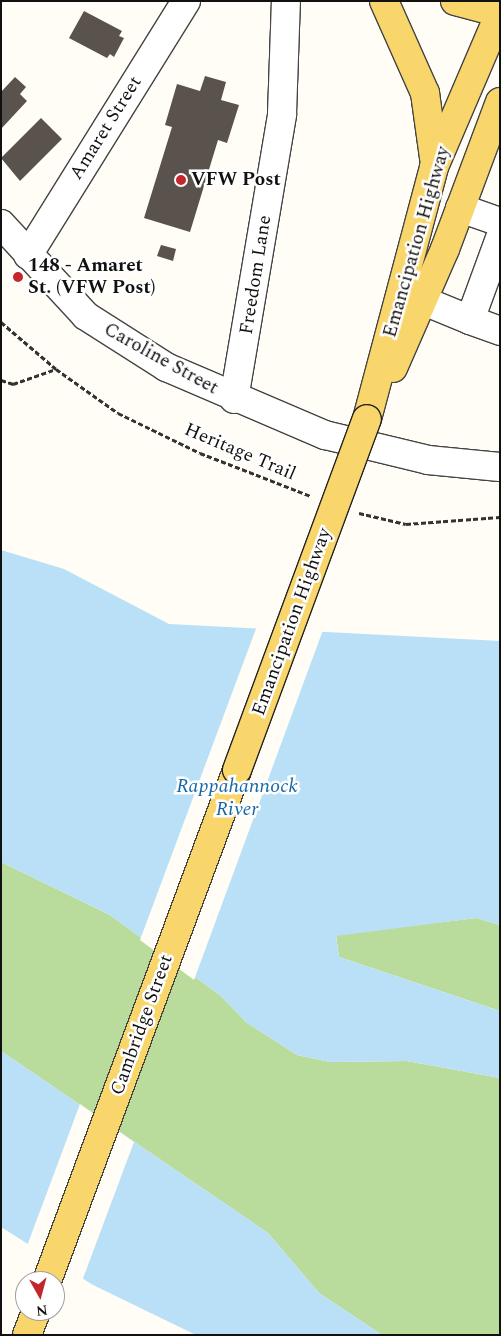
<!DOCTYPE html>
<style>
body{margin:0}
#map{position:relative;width:501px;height:1336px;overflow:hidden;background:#fffdf5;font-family:Spectral,serif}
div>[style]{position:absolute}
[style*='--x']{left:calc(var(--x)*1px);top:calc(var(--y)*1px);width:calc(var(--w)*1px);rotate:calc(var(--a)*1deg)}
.forest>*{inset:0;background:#b9dc9c}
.water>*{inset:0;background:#b9e0f7}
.pier>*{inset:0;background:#fffdf5}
.building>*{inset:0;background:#5a524d}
.path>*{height:3px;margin-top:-1.5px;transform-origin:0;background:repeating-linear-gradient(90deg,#333 0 5px,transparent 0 7.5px)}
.roads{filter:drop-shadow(1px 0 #444) drop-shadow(-1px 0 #444) drop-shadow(0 1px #444) drop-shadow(0 -1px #444)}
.minor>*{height:28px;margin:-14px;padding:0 14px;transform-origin:14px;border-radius:14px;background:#fff}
.major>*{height:28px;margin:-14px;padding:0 14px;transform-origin:14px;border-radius:14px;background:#f9d66b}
.bridges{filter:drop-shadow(1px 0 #222) drop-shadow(-1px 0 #222) drop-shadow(0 1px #222) drop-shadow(0 -1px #222)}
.major-bridge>*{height:28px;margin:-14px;padding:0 14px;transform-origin:14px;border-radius:14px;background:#f9d66b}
.dots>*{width:14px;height:14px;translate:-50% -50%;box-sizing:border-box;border:2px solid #fff;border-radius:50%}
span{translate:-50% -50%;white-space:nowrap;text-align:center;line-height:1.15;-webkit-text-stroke:5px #fff;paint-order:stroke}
.street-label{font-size:19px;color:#111}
.poi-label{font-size:19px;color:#111;font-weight:700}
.left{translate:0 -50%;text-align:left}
.water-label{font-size:20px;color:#1768a6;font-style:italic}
.frame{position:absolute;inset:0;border:2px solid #111;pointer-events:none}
.north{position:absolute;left:15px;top:1271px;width:50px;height:50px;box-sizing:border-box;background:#fff;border:1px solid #a0a0a0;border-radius:50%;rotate:173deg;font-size:14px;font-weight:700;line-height:20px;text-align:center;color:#111}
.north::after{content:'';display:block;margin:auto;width:18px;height:22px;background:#c4262e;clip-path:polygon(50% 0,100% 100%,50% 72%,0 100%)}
</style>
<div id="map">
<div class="forest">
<div style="clip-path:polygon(1px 862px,110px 915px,221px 996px,246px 1022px,297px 1055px,330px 1062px,407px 1061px,500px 1078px,500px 1335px,382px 1335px,319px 1293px,268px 1233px,1px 1051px)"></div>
<div style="clip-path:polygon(476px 918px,500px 925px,500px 1011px,339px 957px,336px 935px)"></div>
</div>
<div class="water">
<div style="clip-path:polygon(1px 550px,64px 569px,169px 624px,500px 641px,500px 925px,476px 918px,336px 936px,339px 957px,500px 1011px,500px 1078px,407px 1061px,330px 1062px,297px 1055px,246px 1022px,221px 996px,110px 915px,1px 862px)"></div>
<div style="clip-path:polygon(1px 1051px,268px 1233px,319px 1293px,382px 1335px,196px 1335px,93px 1285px,1px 1227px)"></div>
</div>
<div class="pier">
<div style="clip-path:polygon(257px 626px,323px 630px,194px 980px,140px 940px)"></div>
<div style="clip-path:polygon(80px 1104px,134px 1142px,82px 1281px,27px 1246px)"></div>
</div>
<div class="building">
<div style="clip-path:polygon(84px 11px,122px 31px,119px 36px,124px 38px,114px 57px,110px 54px,107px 58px,69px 38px)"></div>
<div style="clip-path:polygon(205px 76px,226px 82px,221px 100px,239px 105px,227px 143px,218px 140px,190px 232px,144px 218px,172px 127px,165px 125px,177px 84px,200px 91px)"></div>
<div style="clip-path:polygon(15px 77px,26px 87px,20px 94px,27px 101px,1px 129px,1px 92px)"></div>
<div style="clip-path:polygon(41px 118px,62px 139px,20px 181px,1px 158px)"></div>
<div style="clip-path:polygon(161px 245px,176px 249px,173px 261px,157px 256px)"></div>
</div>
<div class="path">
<div style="--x:1;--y:322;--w:72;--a:40.5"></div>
<div style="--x:56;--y:369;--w:76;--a:35.4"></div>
<div style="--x:118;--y:413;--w:91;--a:26"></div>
<div style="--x:200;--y:453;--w:119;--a:21.2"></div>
<div style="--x:1;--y:380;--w:13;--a:18"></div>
<div style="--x:13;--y:384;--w:46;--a:-19.2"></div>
<div style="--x:359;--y:513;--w:48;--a:13.2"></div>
<div style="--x:406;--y:524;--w:94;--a:-4.3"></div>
</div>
<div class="roads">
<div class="minor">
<div style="--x:460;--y:208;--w:42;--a:19.3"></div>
<div style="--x:1;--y:224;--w:125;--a:47.3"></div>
<div style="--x:86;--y:316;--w:95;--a:32.5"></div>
<div style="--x:166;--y:367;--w:173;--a:23.2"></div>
<div style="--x:325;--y:435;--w:106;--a:13.6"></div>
<div style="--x:428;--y:460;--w:72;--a:5.6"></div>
<div style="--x:28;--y:255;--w:299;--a:-58.1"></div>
<div style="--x:424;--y:301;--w:50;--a:22.4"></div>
<div style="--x:470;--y:320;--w:87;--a:-69.9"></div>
<div style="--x:470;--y:320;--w:32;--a:20"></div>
<div style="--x:234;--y:399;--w:289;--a:-80.4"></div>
<div style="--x:282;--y:114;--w:113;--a:-88"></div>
</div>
<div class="major">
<div style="--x:384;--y:1;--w:101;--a:66"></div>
<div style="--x:425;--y:93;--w:66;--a:82.1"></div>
<div style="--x:455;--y:1;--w:47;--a:14.9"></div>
<div style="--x:393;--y:368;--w:130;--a:-66.4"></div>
<div style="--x:445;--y:249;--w:157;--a:-69.5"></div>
<div style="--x:367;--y:419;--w:261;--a:-75.1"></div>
<div style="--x:434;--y:167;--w:168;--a:-66.8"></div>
<div style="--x:47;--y:1281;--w:545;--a:-69.6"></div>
<div style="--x:27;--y:1335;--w:26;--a:-69"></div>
</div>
</div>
<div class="bridges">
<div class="major-bridge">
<div style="--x:237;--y:770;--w:374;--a:-69.7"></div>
</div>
</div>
<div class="dots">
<div style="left:181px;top:180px;background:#c4262e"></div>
<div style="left:18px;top:277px;background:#c4262e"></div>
</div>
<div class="street-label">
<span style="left:106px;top:128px;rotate:-58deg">Amaret Street</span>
<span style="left:417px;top:242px;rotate:-74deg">Emancipation Highway</span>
<span style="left:256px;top:275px;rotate:-81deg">Freedom Lane</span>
<span style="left:161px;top:359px;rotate:29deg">Caroline Street</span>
<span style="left:240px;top:452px;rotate:23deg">Heritage Trail</span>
<span style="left:292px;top:622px;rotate:-70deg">Emancipation Highway</span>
<span style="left:142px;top:1025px;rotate:-70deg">Cambridge Street</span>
</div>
<div class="poi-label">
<span class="left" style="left:191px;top:180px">VFW Post</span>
<span class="left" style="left:28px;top:277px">148 - Amaret<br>St. (VFW Post)</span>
</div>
<div class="water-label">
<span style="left:237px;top:798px">Rappahannock<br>River</span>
</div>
<div class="frame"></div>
<div class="north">N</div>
</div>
